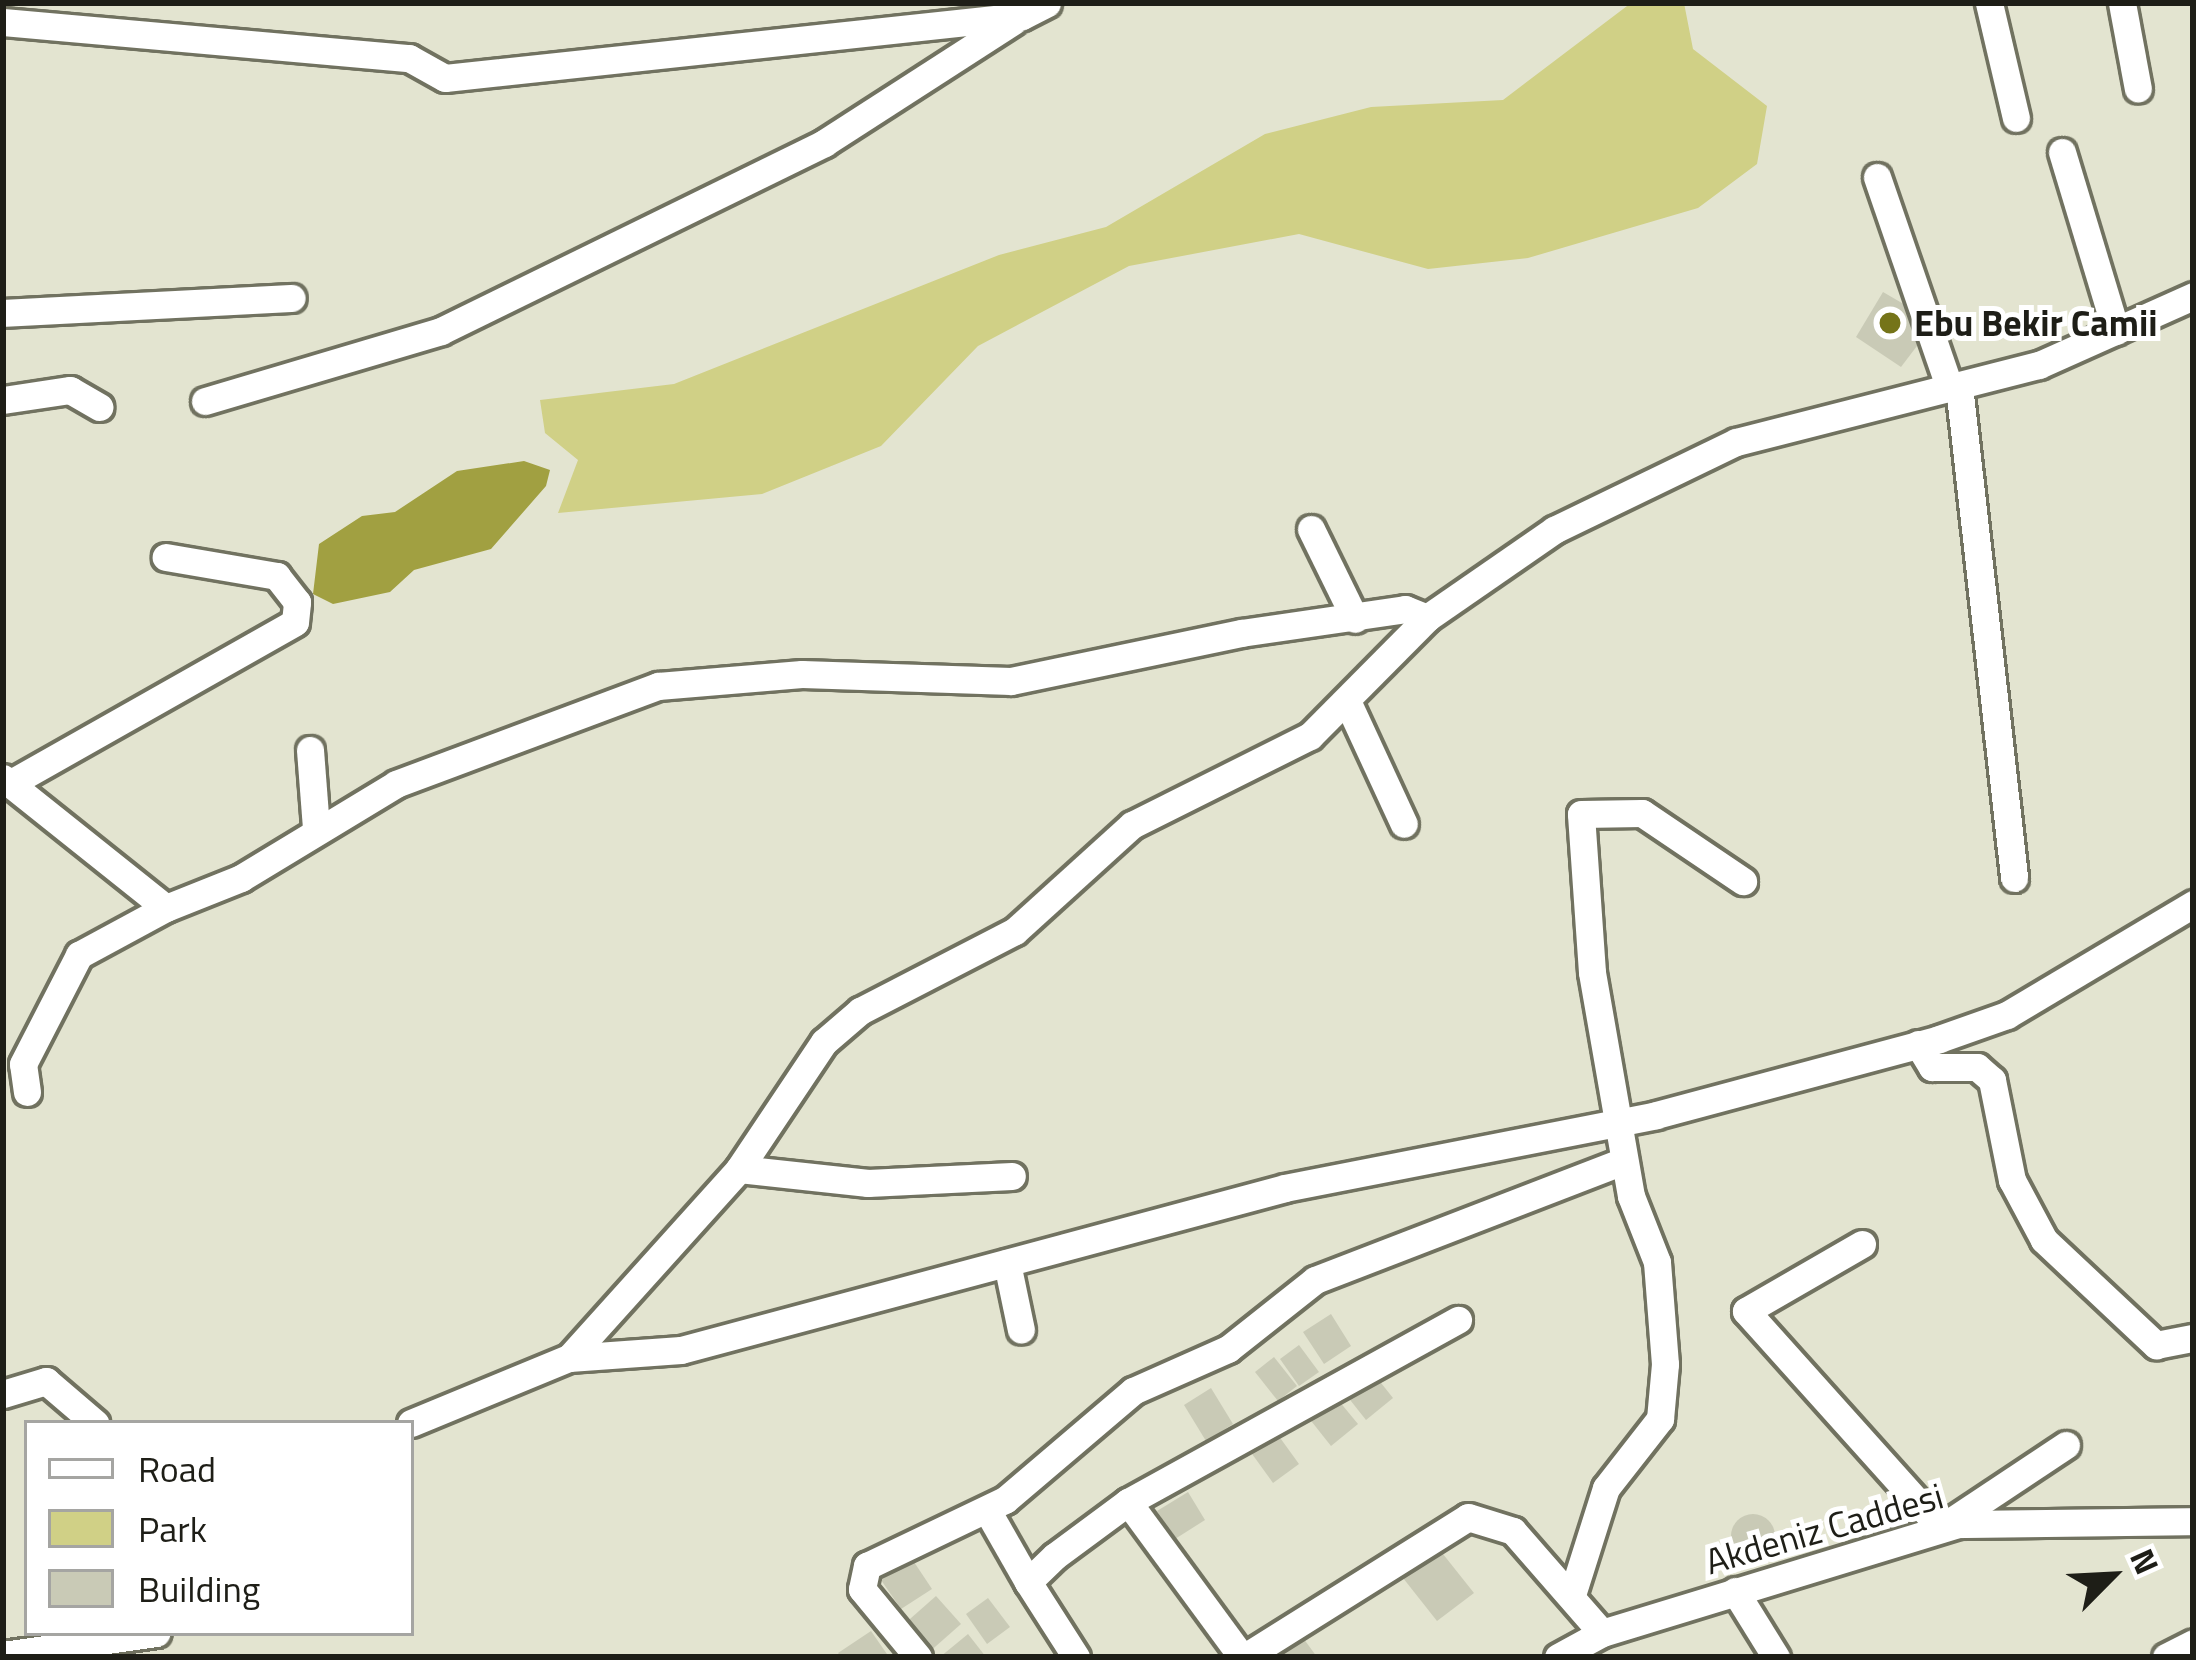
<!DOCTYPE html>
<style>
body{margin:0}
#map{position:relative;width:2196px;height:1660px;overflow:hidden;background:#e3e4d0;font-family:"Titillium Web",sans-serif}
div>[style]{position:absolute}
[style*='--x']{left:calc(var(--x)*1px);top:calc(var(--y)*1px);width:calc(var(--w)*1px);rotate:calc(var(--a)*1deg)}
.green>*{inset:0;background:#d0d086}
.water>*{inset:0;background:#a1a041}
.building>*{inset:0;background:#c9cab6}
.round{border-radius:50%}
.roads{filter:drop-shadow(3px 0 #717260) drop-shadow(-3px 0 #717260) drop-shadow(0 3px #717260) drop-shadow(0 -3px #717260)}
.minor>*{height:27px;margin:-13.5px;padding:0 13.5px;transform-origin:13.5px;border-radius:13.5px;background:#fff}
.dots>*{width:33px;height:33px;translate:-50% -50%;box-sizing:border-box;border:6px solid #fff;border-radius:50%}
span{translate:-50% -50%;white-space:nowrap;text-align:center;line-height:1.15;-webkit-text-stroke:10px #fff;paint-order:stroke}
.poi-label{font-size:36px;color:#1e1e17;font-weight:700}
.left{translate:0 -50%;text-align:left}
.street-label{font-size:36px;color:#1e1e17}
.frame{position:absolute;inset:0;border:6px solid #1e1e17;pointer-events:none}
.legend{position:absolute;left:24px;top:1420px;width:390px;height:216px;box-sizing:border-box;background:#fff;border:3px solid #a5a5a2;margin:0;padding:15px 21px;list-style:none;font-size:36px;color:#1e1e17}
.legend li{display:flex;align-items:center;gap:24px;height:60px}
.legend b{width:60px;border:3px solid #a5a5a2}
.north{position:absolute;left:2052px;top:1516px;width:120px;height:120px;-webkit-text-stroke:9px #fff;paint-order:stroke;rotate:66deg;font-size:33px;font-weight:700;line-height:48px;text-align:center;color:#1e1e17}
.north::after{content:'';display:block;margin:auto;width:42px;height:54px;background:#1e1e17;clip-path:polygon(50% 0,100% 100%,50% 72%,0 100%)}
</style>
<div id="map">
<div class="green">
<div style="clip-path:polygon(1631px 3px,1684px 3px,1693px 49px,1767px 106px,1757px 164px,1698px 208px,1528px 258px,1428px 269px,1299px 234px,1129px 266px,978px 346px,881px 446px,762px 494px,558px 513px,578px 460px,545px 433px,540px 400px,674px 384px,999px 255px,1106px 227px,1265px 134px,1371px 107px,1503px 100px)"></div>
</div>
<div class="water">
<div style="clip-path:polygon(524px 461px,550px 470px,546px 486px,491px 549px,414px 570px,390px 592px,333px 604px,313px 594px,319px 544px,362px 516px,395px 512px,457px 471px)"></div>
</div>
<div class="building">
<div style="clip-path:polygon(1883px 292px,1914px 310px,1920px 342px,1901px 367px,1856px 337px)"></div>
<div style="clip-path:polygon(1331px 1314px,1351px 1346px,1324px 1364px,1303px 1332px)"></div>
<div style="clip-path:polygon(1299px 1345px,1319px 1372px,1299px 1386px,1280px 1359px)"></div>
<div style="clip-path:polygon(1274px 1357px,1297px 1386px,1278px 1401px,1255px 1372px)"></div>
<div style="clip-path:polygon(1370px 1369px,1393px 1398px,1366px 1420px,1343px 1391px)"></div>
<div style="clip-path:polygon(1211px 1388px,1233px 1424px,1206px 1441px,1184px 1405px)"></div>
<div style="clip-path:polygon(1334px 1395px,1358px 1424px,1331px 1446px,1308px 1417px)"></div>
<div style="clip-path:polygon(1273px 1428px,1299px 1464px,1273px 1483px,1247px 1447px)"></div>
<div style="clip-path:polygon(1188px 1492px,1205px 1520px,1175px 1539px,1157px 1511px)"></div>
<div class="round" style="left:1731px;top:1514px;width:44px;height:44px"></div>
<div style="clip-path:polygon(1439px 1549px,1474px 1593px,1437px 1621px,1403px 1578px)"></div>
<div style="clip-path:polygon(912px 1559px,932px 1589px,901px 1609px,881px 1580px)"></div>
<div style="clip-path:polygon(936px 1596px,961px 1624px,927px 1654px,902px 1626px)"></div>
<div style="clip-path:polygon(988px 1598px,1010px 1627px,987px 1644px,966px 1614px)"></div>
<div style="clip-path:polygon(871px 1631px,889px 1657px,841px 1657px,838px 1653px)"></div>
<div style="clip-path:polygon(1298px 1631px,1317px 1657px,1264px 1657px)"></div>
<div style="clip-path:polygon(968px 1634px,986px 1657px,940px 1657px)"></div>
</div>
<div class="roads">
<div class="minor">
<div style="--x:1989;--y:3;--w:118;--a:76.8"></div>
<div style="--x:2122;--y:3;--w:87;--a:79.5"></div>
<div style="--x:3;--y:22;--w:408;--a:5.1"></div>
<div style="--x:409;--y:58;--w:41;--a:29.1"></div>
<div style="--x:445;--y:78;--w:580;--a:-6.13"></div>
<div style="--x:1022;--y:16;--w:28;--a:-27"></div>
<div style="--x:2062;--y:152;--w:187;--a:73.2"></div>
<div style="--x:1877;--y:177;--w:224;--a:71"></div>
<div style="--x:3;--y:313;--w:289;--a:-3"></div>
<div style="--x:1959;--y:386;--w:495;--a:83.6"></div>
<div style="--x:3;--y:400;--w:68;--a:-8.5"></div>
<div style="--x:70;--y:390;--w:34;--a:30"></div>
<div style="--x:205;--y:401;--w:246;--a:-16.5"></div>
<div style="--x:441;--y:331;--w:427;--a:-26.1"></div>
<div style="--x:824;--y:143;--w:225;--a:-32.8"></div>
<div style="--x:1311;--y:529;--w:100;--a:63.9"></div>
<div style="--x:1348;--y:703;--w:133;--a:65.2"></div>
<div style="--x:310;--y:750;--w:78;--a:85.6"></div>
<div style="--x:3;--y:778;--w:208;--a:38.6"></div>
<div style="--x:166;--y:908;--w:81;--a:-21.8"></div>
<div style="--x:241;--y:878;--w:181;--a:-31.2"></div>
<div style="--x:396;--y:784;--w:280;--a:-20.5"></div>
<div style="--x:658;--y:686;--w:144;--a:-4.8"></div>
<div style="--x:802;--y:674;--w:209;--a:1.9"></div>
<div style="--x:1011;--y:681;--w:235;--a:-11.8"></div>
<div style="--x:1241;--y:633;--w:166;--a:-8.3"></div>
<div style="--x:1405;--y:609;--w:24;--a:22"></div>
<div style="--x:11;--y:783;--w:326;--a:-29.5"></div>
<div style="--x:295;--y:622;--w:20;--a:-84"></div>
<div style="--x:297;--y:602;--w:33;--a:-128"></div>
<div style="--x:277;--y:576;--w:113;--a:-170.3"></div>
<div style="--x:1918;--y:1044;--w:27;--a:59"></div>
<div style="--x:1932;--y:1067;--w:45;--a:0"></div>
<div style="--x:1977;--y:1067;--w:20;--a:41"></div>
<div style="--x:1992;--y:1080;--w:102;--a:78.7"></div>
<div style="--x:2012;--y:1180;--w:68;--a:61.9"></div>
<div style="--x:2044;--y:1240;--w:154;--a:43.2"></div>
<div style="--x:2156;--y:1345;--w:38;--a:-11"></div>
<div style="--x:27;--y:1092;--w:28;--a:-98"></div>
<div style="--x:23;--y:1064;--w:123;--a:-62.8"></div>
<div style="--x:79;--y:955;--w:99;--a:-28.4"></div>
<div style="--x:739;--y:1169;--w:130;--a:6.2"></div>
<div style="--x:868;--y:1183;--w:144;--a:-2.8"></div>
<div style="--x:1862;--y:1244;--w:134;--a:150"></div>
<div style="--x:1746;--y:1311;--w:292;--a:48.1"></div>
<div style="--x:1941;--y:1528;--w:150;--a:-33.6"></div>
<div style="--x:1007;--y:1263;--w:68;--a:78.2"></div>
<div style="--x:569;--y:1358;--w:112;--a:-4.1"></div>
<div style="--x:681;--y:1350;--w:625;--a:-15.01"></div>
<div style="--x:1285;--y:1188;--w:378;--a:-11.1"></div>
<div style="--x:1656;--y:1115;--w:293;--a:-15"></div>
<div style="--x:1939;--y:1039;--w:72;--a:-19.4"></div>
<div style="--x:2007;--y:1015;--w:217;--a:-30.8"></div>
<div style="--x:3;--y:1394;--w:45;--a:-16.8"></div>
<div style="--x:46;--y:1381;--w:65;--a:40.6"></div>
<div style="--x:411;--y:1423;--w:171;--a:-22.4"></div>
<div style="--x:569;--y:1358;--w:254;--a:-48"></div>
<div style="--x:739;--y:1169;--w:153;--a:-56.2"></div>
<div style="--x:824;--y:1042;--w:48;--a:-40.7"></div>
<div style="--x:860;--y:1011;--w:174;--a:-27.3"></div>
<div style="--x:1015;--y:931;--w:158;--a:-42.2"></div>
<div style="--x:1132;--y:825;--w:199;--a:-26.6"></div>
<div style="--x:1310;--y:736;--w:166;--a:-45.2"></div>
<div style="--x:1427;--y:618;--w:155;--a:-34.7"></div>
<div style="--x:1554;--y:530;--w:202;--a:-25.8"></div>
<div style="--x:1736;--y:442;--w:313;--a:-14.3"></div>
<div style="--x:2039;--y:365;--w:169;--a:-24.1"></div>
<div style="--x:1128;--y:1502;--w:192;--a:53.7"></div>
<div style="--x:987;--y:1510;--w:83;--a:60.3"></div>
<div style="--x:1735;--y:1591;--w:78;--a:58.2"></div>
<div style="--x:1572;--y:1595;--w:112;--a:-72.4"></div>
<div style="--x:1606;--y:1488;--w:88;--a:-52"></div>
<div style="--x:1660;--y:1419;--w:55;--a:-84.8"></div>
<div style="--x:1665;--y:1364;--w:102;--a:-94.5"></div>
<div style="--x:1657;--y:1262;--w:71;--a:-111.5"></div>
<div style="--x:1631;--y:1196;--w:227;--a:-99.9"></div>
<div style="--x:1592;--y:972;--w:158;--a:-94"></div>
<div style="--x:1581;--y:814;--w:61;--a:-0.9"></div>
<div style="--x:1642;--y:813;--w:122;--a:34"></div>
<div style="--x:3;--y:1655;--w:155;--a:-8.2"></div>
<div style="--x:918;--y:1657;--w:88;--a:-129.5"></div>
<div style="--x:862;--y:1589;--w:24;--a:-78"></div>
<div style="--x:867;--y:1566;--w:153;--a:-25.6"></div>
<div style="--x:1005;--y:1500;--w:168;--a:-40.4"></div>
<div style="--x:1133;--y:1391;--w:104;--a:-23.9"></div>
<div style="--x:1228;--y:1349;--w:111;--a:-38.4"></div>
<div style="--x:1315;--y:1280;--w:331;--a:-21.1"></div>
<div style="--x:1076;--y:1657;--w:89;--a:-122.6"></div>
<div style="--x:1028;--y:1582;--w:37;--a:-44"></div>
<div style="--x:1055;--y:1556;--w:91;--a:-36.5"></div>
<div style="--x:1128;--y:1502;--w:377;--a:-28.9"></div>
<div style="--x:1245;--y:1657;--w:263;--a:-32.1"></div>
<div style="--x:1468;--y:1517;--w:47;--a:17.3"></div>
<div style="--x:1513;--y:1531;--w:135;--a:48.9"></div>
<div style="--x:1558;--y:1657;--w:50;--a:-28.6"></div>
<div style="--x:1602;--y:1633;--w:373;--a:-17"></div>
<div style="--x:1959;--y:1524;--w:234;--a:-0.7"></div>
<div style="--x:2166;--y:1657;--w:30;--a:-27"></div>
</div>
</div>
<div class="dots">
<div style="left:1890px;top:323px;background:#757419"></div>
</div>
<div class="poi-label">
<span class="left" style="left:1914px;top:323px">Ebu Bekir Camii</span>
</div>
<div class="street-label">
<span style="left:1824px;top:1528px;rotate:-16deg">Akdeniz Caddesi</span>
</div>
<div class="frame"></div>
<ul class="legend">
<li><b style="height:15px;background:#fff"></b>Road</li>
<li><b style="height:33px;background:#d0d086"></b>Park</li>
<li><b style="height:33px;background:#c9cab6"></b>Building</li>
</ul>
<div class="north">N</div>
</div>
